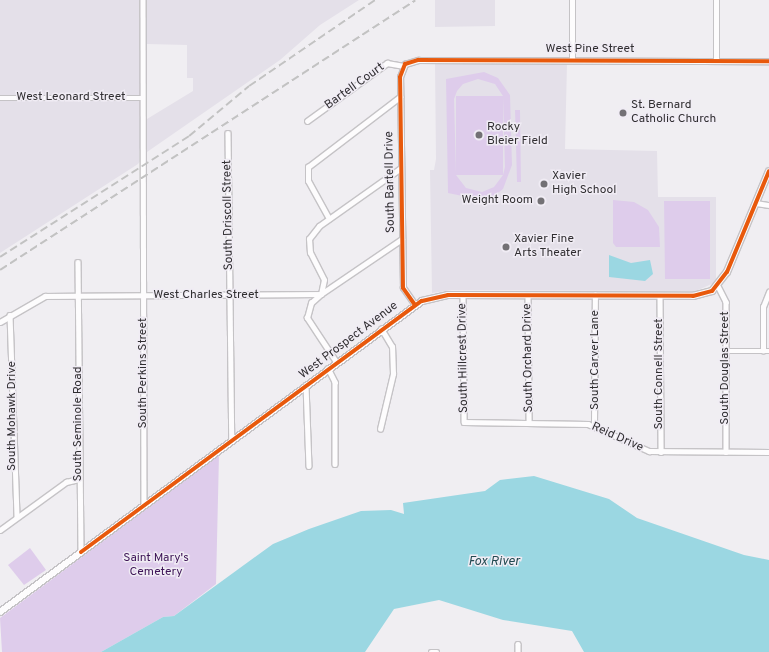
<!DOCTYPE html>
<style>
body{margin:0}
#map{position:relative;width:769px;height:652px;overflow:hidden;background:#f0eef2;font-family:Overpass,sans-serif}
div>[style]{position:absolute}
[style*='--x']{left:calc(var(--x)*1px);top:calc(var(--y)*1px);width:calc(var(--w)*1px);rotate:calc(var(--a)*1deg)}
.built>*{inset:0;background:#e4e0e9}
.green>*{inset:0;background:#decceb}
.water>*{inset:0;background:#9bd7e2}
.roads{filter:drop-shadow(1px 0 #c5c3c6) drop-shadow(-1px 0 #c5c3c6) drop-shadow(0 1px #c5c3c6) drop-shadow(0 -1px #c5c3c6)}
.minor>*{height:4.5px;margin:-2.25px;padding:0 2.25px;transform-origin:2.25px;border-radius:2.25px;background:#fdfcfd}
.secondary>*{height:6px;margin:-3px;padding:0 3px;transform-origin:3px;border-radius:3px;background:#fdfcfd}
.rail>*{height:1.5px;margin-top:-0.75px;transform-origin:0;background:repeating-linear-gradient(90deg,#c2c2c2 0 8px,transparent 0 12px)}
.cycleway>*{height:4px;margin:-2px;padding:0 2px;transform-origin:2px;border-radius:2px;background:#e8590c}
.dots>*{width:11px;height:11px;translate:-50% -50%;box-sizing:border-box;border:2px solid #f0ecf4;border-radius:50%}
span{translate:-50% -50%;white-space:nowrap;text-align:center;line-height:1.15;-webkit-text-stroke:3px #f0ecf4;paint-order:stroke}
.street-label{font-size:12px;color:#302e31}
.poi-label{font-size:12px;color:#302e31}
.left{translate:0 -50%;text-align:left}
.right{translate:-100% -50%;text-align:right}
.park-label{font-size:12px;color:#3e1557}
.water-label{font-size:13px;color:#224a51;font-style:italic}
</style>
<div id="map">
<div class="built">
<div style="clip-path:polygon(evenodd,0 0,359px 0,320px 25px,280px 60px,147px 152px,138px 164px,0 253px,0 0,147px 44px,187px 45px,187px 78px,193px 78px,193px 91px,147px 119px,147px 44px)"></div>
<div style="clip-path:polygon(435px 0,495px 0,495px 26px,435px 27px)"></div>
<div style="clip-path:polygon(435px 63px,567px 64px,565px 149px,657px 151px,658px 197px,716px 197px,716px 282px,696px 291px,452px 290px,432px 293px,430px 170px,434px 170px,436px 159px)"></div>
</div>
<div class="green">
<div style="clip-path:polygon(evenodd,484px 72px,498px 78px,510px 95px,512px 165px,503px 189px,494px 196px,477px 199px,448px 193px,446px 79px,484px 72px,478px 79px,495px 84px,503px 96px,456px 96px,456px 173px,454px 99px,457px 91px,463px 84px,478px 79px,484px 72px,503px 97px,505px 167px,503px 175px,503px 97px,484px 72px,456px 175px,503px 175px,494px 187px,482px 192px,466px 188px,456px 175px)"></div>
<div style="clip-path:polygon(515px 110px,520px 110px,521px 182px,517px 182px)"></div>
<div style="clip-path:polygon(613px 200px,634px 202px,648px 210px,659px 227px,660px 247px,616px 247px,613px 243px)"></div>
<div style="clip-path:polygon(664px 201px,710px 201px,710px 279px,665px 279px)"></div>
<div style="clip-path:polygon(219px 455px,216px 584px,174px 616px,163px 617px,101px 652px,2px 652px,0 618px)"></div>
<div style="clip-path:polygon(30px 548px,46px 570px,24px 585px,8px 565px)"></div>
</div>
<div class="water">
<div style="clip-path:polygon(609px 255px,631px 263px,650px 260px,653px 274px,645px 281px,609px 277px)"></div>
<div style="clip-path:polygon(534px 476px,609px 499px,637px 518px,744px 555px,769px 560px,769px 652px,584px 652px,572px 631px,503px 620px,439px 600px,394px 609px,365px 652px,101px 652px,163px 617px,174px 616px,273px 544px,309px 529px,361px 511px,391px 510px,404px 514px,403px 503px,485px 491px,500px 480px)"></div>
</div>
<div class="roads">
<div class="minor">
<div style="--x:143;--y:0;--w:505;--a:89.89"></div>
<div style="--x:572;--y:60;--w:60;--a:-90"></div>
<div style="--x:716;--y:61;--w:61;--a:-90"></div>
<div style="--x:0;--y:98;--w:143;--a:0"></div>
<div style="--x:307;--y:121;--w:99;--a:-35.9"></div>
<div style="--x:387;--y:63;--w:17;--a:10"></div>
<div style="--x:228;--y:133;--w:308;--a:89.3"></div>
<div style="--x:756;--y:203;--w:13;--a:9"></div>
<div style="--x:329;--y:219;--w:43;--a:-118.9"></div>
<div style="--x:308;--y:181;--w:14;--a:-90"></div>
<div style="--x:308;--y:167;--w:116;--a:-37.3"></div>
<div style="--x:78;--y:262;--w:290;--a:89.4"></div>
<div style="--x:718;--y:286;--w:18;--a:63"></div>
<div style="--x:726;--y:302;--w:150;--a:90"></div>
<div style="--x:463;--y:295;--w:127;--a:89.5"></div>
<div style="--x:464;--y:422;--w:124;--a:0.9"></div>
<div style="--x:588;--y:424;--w:67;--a:23.9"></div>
<div style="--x:649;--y:451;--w:120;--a:0.5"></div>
<div style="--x:528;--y:295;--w:126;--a:89.5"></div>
<div style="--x:660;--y:296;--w:156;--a:89.6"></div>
<div style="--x:415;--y:305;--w:21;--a:-125"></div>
<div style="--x:403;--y:288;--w:211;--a:-90.8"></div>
<div style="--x:400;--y:77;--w:14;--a:-69"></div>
<div style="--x:405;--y:64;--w:14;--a:-17"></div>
<div style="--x:418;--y:60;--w:351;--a:0.2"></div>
<div style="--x:10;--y:315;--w:202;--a:88"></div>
<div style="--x:0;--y:322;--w:52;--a:-30"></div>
<div style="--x:45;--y:296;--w:276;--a:-0.4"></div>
<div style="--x:321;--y:294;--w:98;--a:-34.2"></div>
<div style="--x:726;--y:351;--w:43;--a:0"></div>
<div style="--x:763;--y:351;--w:44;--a:-90"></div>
<div style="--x:763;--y:307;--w:16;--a:-68"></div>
<div style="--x:336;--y:362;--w:53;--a:-123.4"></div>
<div style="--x:307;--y:318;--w:16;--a:-75"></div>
<div style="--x:311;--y:303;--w:13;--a:-42"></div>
<div style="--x:321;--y:294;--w:14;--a:-78"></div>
<div style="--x:324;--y:280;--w:30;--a:-117"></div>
<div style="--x:310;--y:253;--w:14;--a:-94"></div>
<div style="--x:309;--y:239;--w:16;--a:-52"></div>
<div style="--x:319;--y:226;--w:100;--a:-35.3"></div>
<div style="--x:328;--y:368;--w:16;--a:63"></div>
<div style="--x:335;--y:382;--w:82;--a:90"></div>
<div style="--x:306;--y:385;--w:81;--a:87.9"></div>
<div style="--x:594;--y:425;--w:130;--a:-89.6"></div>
<div style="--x:380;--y:429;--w:57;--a:-76.7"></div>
<div style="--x:393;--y:374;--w:27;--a:-92"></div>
<div style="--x:392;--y:347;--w:21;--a:-121"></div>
<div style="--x:0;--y:530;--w:82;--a:-36"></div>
<div style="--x:66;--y:482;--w:13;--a:-13"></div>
<div style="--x:518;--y:644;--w:8;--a:90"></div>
<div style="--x:431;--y:652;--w:6;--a:0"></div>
</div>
<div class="secondary">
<div style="--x:0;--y:612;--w:524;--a:-36.39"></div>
<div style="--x:422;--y:301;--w:27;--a:-13"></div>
<div style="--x:448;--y:295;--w:245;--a:0.2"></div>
<div style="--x:693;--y:296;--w:20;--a:-15"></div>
<div style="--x:712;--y:291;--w:24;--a:-52"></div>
<div style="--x:727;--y:272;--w:109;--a:-67.4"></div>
</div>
</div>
<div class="rail">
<div style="--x:0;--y:257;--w:224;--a:-32.6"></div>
<div style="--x:189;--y:136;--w:78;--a:-39.8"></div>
<div style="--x:249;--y:86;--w:153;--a:-34.3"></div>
<div style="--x:0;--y:270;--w:495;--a:-33"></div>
</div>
<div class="cycleway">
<div style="--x:415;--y:305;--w:21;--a:-125"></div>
<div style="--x:403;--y:288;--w:211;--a:-90.8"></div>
<div style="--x:400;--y:77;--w:14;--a:-69"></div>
<div style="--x:405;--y:64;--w:14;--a:-17"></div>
<div style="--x:418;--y:60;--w:351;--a:0.2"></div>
<div style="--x:81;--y:552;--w:423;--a:-36.4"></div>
<div style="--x:422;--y:301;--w:27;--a:-13"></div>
<div style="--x:448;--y:295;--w:245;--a:0.2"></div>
<div style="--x:693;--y:296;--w:20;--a:-15"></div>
<div style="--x:712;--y:291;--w:24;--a:-52"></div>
<div style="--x:727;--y:272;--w:109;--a:-67.4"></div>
</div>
<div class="dots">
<div style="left:623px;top:113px;background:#737175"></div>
<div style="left:479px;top:135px;background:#737175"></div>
<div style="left:544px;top:184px;background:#737175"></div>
<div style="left:541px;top:201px;background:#737175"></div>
<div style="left:506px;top:247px;background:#737175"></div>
</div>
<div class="street-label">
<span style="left:590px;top:50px">West Pine Street</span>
<span style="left:355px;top:87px;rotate:-36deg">Bartell Court</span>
<span style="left:71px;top:98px">West Leonard Street</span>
<span style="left:391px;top:182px;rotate:-91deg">South Bartell Drive</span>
<span style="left:229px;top:215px;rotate:-91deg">South Driscoll Street</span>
<span style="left:206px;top:296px">West Charles Street</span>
<span style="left:349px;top:341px;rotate:-37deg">West Prospect Avenue</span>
<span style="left:464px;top:358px;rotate:-91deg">South Hillcrest Drive</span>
<span style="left:529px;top:358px;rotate:-91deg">South Orchard Drive</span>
<span style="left:596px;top:360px;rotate:-90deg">South Carver Lane</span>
<span style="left:726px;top:368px;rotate:-90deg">South Douglas Street</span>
<span style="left:144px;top:373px;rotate:-90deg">South Perkins Street</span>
<span style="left:660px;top:374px;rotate:-90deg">South Connell Street</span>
<span style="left:13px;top:416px;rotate:-90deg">South Mohawk Drive</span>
<span style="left:79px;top:424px;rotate:-90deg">South Seminole Road</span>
<span style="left:617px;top:438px;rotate:24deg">Reid Drive</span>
</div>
<div class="poi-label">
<span class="left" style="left:631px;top:113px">St. Bernard<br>Catholic Church</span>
<span class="left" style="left:487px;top:135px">Rocky<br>Bleier Field</span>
<span class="left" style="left:552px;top:184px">Xavier<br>High School</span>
<span class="right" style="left:533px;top:201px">Weight Room</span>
<span class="left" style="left:514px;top:247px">Xavier Fine<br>Arts Theater</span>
</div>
<div class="park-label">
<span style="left:156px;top:566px">Saint Mary's<br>Cemetery</span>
</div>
<div class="water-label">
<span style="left:494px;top:562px">Fox River</span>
</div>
</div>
